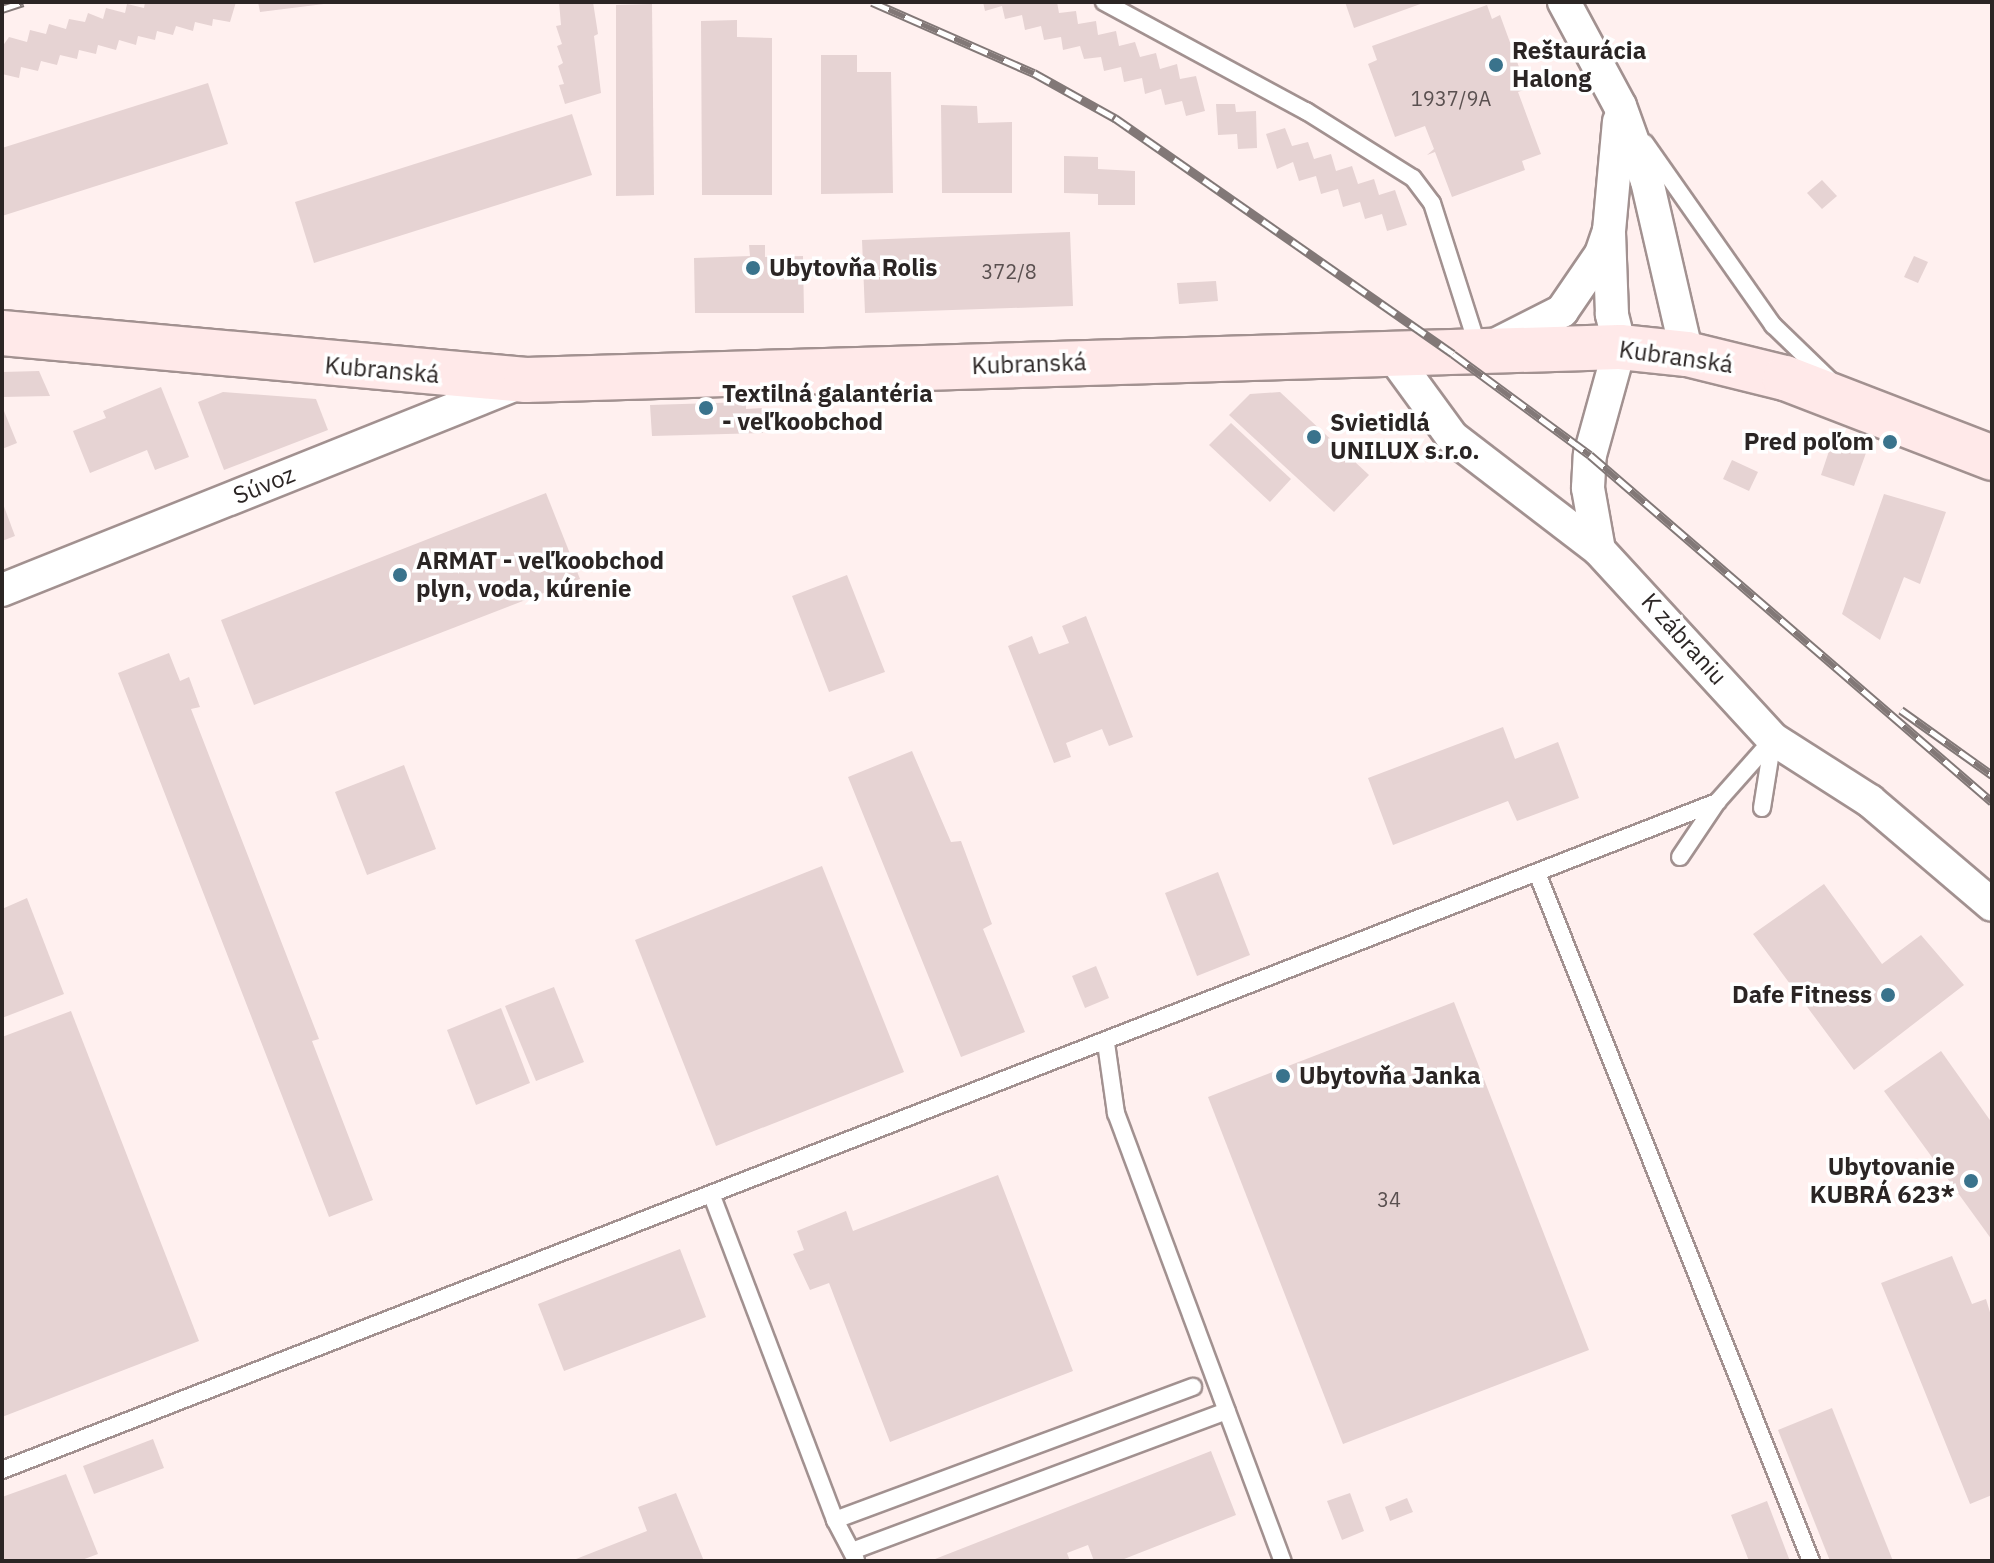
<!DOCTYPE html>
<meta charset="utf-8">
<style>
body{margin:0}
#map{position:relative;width:1994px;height:1563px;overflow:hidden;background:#fff0ef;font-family:"IBM Plex Sans",sans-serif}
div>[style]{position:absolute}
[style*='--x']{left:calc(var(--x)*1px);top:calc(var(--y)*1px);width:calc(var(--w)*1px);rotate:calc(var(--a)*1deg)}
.building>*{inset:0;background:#e6d3d3}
.roads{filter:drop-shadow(2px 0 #a29190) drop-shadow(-2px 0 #a29190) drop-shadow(0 2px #a29190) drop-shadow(0 -2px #a29190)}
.lane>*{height:16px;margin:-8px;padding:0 8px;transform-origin:8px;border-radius:8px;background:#fff}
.street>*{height:32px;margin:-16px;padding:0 16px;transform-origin:16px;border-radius:16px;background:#fff}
.secondary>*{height:44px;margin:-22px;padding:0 22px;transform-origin:22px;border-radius:22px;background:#ffe9e9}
.rail>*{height:9px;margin-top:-4.5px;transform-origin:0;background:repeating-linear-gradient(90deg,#fff 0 18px,#827877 0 36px);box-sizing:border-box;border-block:2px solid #827877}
.dots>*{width:22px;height:22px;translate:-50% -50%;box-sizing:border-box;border:4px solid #fff;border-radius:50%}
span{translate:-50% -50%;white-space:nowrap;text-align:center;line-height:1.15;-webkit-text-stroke:7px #fff;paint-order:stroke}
.number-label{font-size:20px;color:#5a5050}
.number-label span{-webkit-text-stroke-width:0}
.poi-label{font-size:24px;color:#2b2524;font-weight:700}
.left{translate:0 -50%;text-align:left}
.right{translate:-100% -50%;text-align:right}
.street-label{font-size:24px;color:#2b2524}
.frame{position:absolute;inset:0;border:4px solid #2b2524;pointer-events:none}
</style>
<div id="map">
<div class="building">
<div style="clip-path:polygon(145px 2px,236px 2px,230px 22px,213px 19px,212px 26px,195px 22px,193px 31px,176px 26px,173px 35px,157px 31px,155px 40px,138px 36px,136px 45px,119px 40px,116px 50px,98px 45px,96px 54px,79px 50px,77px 59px,60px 55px,57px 65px,41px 61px,38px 71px,21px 67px,19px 78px,2px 74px,2px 47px,9px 37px,27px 42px,30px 30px,46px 34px,49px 24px,66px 29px,69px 19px,85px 22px,88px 13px,103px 19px,106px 8px,125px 13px,127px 4px,144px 8px)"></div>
<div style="clip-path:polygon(258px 2px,332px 2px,332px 3px,260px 12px)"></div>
<div style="clip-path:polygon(559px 2px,593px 2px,598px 34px,594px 36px,601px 93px,565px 104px,559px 85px,564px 84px,558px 66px,563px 63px,557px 46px,562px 44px,556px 26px,561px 25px)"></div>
<div style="clip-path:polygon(983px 2px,1057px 2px,1059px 13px,1076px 11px,1078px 24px,1096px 21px,1098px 35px,1116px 31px,1119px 46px,1135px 42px,1140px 57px,1156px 53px,1160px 69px,1177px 64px,1180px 79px,1196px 76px,1205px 111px,1186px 116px,1182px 101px,1165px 105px,1161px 89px,1145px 94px,1142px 78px,1124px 82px,1121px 67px,1104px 71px,1101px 57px,1084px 59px,1080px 46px,1063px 50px,1061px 37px,1044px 40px,1041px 26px,1025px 30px,1022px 15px,1005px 19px,1002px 6px,985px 11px)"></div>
<div style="clip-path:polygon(1345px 2px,1426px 2px,1354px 28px)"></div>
<div style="clip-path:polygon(652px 4px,654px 195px,616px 196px,616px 5px)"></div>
<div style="clip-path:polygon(1487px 5px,1492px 19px,1500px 15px,1527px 89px,1518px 92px,1541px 154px,1522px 161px,1525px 170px,1452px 197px,1435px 152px,1427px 155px,1434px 149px,1425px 126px,1395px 137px,1368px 64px,1377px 60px,1372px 46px)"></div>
<div style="clip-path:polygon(737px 20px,737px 37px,772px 38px,772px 195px,702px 195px,701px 21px)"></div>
<div style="clip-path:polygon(821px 55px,857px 55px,857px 72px,891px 72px,893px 193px,821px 194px)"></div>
<div style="clip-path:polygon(208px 83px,228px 144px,2px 216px,2px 148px)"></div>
<div style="clip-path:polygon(1216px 104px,1235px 104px,1236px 112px,1256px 111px,1257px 148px,1238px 149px,1237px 134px,1218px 135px)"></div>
<div style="clip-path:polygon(941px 105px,977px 106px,978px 123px,1012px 122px,1012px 193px,942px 193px)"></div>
<div style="clip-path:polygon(572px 114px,592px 175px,314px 263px,295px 202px)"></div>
<div style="clip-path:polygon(1285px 128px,1292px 146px,1308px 142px,1314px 159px,1331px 154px,1336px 171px,1352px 166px,1358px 184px,1374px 179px,1379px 195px,1395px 190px,1407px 225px,1387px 231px,1382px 214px,1365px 219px,1360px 202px,1343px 207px,1338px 189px,1321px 194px,1316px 176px,1299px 181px,1293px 162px,1277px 169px,1266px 134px)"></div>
<div style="clip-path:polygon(1064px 156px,1098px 157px,1098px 169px,1135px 171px,1135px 205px,1098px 205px,1098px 194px,1064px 193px)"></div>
<div style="clip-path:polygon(1822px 180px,1837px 196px,1822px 209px,1807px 193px)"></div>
<div style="clip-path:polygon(1070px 232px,1073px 306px,865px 313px,862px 240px)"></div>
<div style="clip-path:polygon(749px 245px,765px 245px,765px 257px,803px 256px,804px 313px,695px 313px,694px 258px,750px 256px)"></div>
<div style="clip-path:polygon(1914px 256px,1928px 262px,1918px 283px,1904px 277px)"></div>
<div style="clip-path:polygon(1216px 281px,1218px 301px,1179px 304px,1177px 283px)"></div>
<div style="clip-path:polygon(39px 371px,50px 396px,2px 397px,2px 372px)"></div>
<div style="clip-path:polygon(161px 387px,189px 457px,155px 470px,147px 450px,90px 473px,73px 431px,106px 418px,103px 411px)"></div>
<div style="clip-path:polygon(223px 392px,316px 399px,328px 430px,224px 470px,198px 402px)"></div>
<div style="clip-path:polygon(1280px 392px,1369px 475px,1334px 512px,1229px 415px,1250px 394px)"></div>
<div style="clip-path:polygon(746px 402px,746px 409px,762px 408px,763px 433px,652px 436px,650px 405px)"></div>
<div style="clip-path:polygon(2px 406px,17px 443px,2px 449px)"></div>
<div style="clip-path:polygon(1231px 423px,1291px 479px,1270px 502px,1209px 445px)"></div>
<div style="clip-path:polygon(1832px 442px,1866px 453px,1854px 486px,1821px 475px)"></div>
<div style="clip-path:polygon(1732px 460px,1758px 472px,1749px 491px,1723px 479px)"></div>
<div style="clip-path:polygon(546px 493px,580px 579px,254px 705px,221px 620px)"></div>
<div style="clip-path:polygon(1884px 494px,1946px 512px,1920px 584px,1904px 577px,1880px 640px,1842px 614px)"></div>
<div style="clip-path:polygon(2px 501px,15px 536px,2px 541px)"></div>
<div style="clip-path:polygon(847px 575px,885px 672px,829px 692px,792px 596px)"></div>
<div style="clip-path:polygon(1086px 616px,1133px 737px,1109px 746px,1102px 729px,1066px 743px,1071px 757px,1054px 763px,1008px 646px,1032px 636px,1039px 654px,1069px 643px,1062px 626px)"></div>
<div style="clip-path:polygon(169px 653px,180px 681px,189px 677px,200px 707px,191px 709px,319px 1039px,312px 1041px,373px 1200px,329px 1217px,118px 673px)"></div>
<div style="clip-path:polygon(1503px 727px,1515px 759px,1558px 742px,1579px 798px,1517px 821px,1508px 801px,1393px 845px,1368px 778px)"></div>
<div style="clip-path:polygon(912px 751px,951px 842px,961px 841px,992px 924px,983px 929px,1025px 1032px,961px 1057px,848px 777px)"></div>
<div style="clip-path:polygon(404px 765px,436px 849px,367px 875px,335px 792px)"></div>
<div style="clip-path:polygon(822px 866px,904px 1072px,716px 1146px,635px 940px)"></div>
<div style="clip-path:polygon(1218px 872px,1250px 955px,1197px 976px,1165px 893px)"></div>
<div style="clip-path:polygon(1824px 884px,1882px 964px,1921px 935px,1964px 985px,1854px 1070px,1753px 934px)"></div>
<div style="clip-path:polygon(27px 898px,64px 994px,2px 1018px,2px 909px)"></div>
<div style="clip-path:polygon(1096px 966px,1109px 998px,1085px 1008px,1072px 976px)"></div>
<div style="clip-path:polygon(554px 987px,584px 1062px,536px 1081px,505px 1006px)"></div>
<div style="clip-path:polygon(1454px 1002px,1589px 1350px,1343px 1444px,1208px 1097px)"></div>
<div style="clip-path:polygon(501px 1008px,530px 1083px,476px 1105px,447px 1030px)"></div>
<div style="clip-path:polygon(71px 1011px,199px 1341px,2px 1417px,2px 1037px)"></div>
<div style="clip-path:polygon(1941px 1051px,1992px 1123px,1992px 1240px,1884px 1091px)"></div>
<div style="clip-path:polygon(998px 1175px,1073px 1371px,890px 1442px,829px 1283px,810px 1290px,793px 1254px,804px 1250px,797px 1231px,846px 1211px,853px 1231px)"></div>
<div style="clip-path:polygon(680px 1249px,706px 1317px,564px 1371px,538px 1304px)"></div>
<div style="clip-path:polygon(1952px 1256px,1972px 1304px,1986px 1299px,1992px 1319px,1992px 1495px,1970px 1504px,1881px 1283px)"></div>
<div style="clip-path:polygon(1832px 1408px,1893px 1561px,1830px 1561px,1778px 1430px)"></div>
<div style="clip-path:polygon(153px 1439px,164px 1468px,94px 1494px,83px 1466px)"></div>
<div style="clip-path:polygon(1211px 1451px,1236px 1515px,1119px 1561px,1094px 1561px,1088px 1545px,1067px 1553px,1070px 1561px,930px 1561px)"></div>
<div style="clip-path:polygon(66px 1474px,98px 1554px,79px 1561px,2px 1561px,2px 1497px)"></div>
<div style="clip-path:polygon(676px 1493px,704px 1561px,571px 1561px,647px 1531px,638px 1507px)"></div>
<div style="clip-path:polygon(1350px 1493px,1364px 1531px,1342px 1540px,1327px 1501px)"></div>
<div style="clip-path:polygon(1407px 1498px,1413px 1512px,1390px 1521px,1385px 1507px)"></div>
<div style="clip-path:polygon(1767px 1501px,1788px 1556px,1790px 1561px,1749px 1561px,1731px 1515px)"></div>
</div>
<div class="roads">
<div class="lane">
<div style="--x:1104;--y:2;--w:230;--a:28.4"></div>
<div style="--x:1306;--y:111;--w:126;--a:32.1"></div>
<div style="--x:1413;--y:178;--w:31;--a:53"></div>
<div style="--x:1432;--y:203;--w:154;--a:72.3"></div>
<div style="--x:1645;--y:143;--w:223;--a:54.9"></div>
<div style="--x:1773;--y:325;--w:79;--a:44"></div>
<div style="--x:1762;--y:808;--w:70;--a:-80.9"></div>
<div style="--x:1680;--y:857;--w:66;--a:-56.1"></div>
<div style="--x:1537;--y:873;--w:741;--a:68.28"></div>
<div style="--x:1106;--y:1043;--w:71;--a:81.9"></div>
<div style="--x:1116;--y:1113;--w:478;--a:69.6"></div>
<div style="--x:712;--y:1196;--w:347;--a:69.2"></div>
<div style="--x:835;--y:1520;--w:382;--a:-20.4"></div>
<div style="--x:2;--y:1470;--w:1841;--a:-21.28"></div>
<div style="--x:1717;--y:802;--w:84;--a:-48.4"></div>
<div style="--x:835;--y:1520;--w:45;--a:62.3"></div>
<div style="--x:852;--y:1551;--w:400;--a:-20.5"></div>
</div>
<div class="street">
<div style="--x:1564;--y:2;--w:118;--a:61.7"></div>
<div style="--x:1620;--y:106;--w:80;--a:70.2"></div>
<div style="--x:1647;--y:181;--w:178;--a:77"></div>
<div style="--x:1497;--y:344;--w:73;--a:-26.9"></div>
<div style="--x:1562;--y:311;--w:69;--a:-55.6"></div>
<div style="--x:1601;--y:254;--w:24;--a:-71"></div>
<div style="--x:1609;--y:231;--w:110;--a:-84.8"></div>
<div style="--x:1393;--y:356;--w:100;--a:53.9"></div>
<div style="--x:1452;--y:437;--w:185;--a:37.5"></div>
<div style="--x:1599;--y:550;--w:257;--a:47.4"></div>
<div style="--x:1773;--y:739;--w:115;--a:32.6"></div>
<div style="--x:1870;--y:801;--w:160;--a:40.4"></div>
<div style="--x:1599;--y:550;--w:63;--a:-100.1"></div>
<div style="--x:1588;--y:488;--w:33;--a:-87"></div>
<div style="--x:1590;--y:455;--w:112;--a:-74.5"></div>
<div style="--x:1620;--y:347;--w:34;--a:-104"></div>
<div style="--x:1612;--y:314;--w:83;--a:-92.1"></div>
<div style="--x:2;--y:590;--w:557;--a:-21.82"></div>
</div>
<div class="secondary">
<div style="--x:2;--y:333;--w:526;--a:5.13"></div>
<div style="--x:526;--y:380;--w:1094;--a:-1.73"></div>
<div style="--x:1620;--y:347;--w:67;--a:6"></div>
<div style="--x:1687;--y:354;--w:101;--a:13.8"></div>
<div style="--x:1785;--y:378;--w:222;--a:21.1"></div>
</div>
</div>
<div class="rail">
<div style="--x:872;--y:2;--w:177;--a:23.7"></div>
<div style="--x:1034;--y:73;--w:93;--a:29.1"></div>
<div style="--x:1115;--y:118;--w:412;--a:34.9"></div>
<div style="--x:1453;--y:354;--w:170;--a:36.4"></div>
<div style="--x:1590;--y:455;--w:531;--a:40.8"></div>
<div style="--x:2;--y:9;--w:22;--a:-18"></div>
<div style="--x:1901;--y:710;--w:112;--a:35.5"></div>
</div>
<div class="dots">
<div style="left:1496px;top:65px;background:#3a738c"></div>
<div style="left:753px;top:268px;background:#3a738c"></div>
<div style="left:706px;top:408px;background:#3a738c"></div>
<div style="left:1314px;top:437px;background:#3a738c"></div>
<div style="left:1890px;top:442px;background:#3a738c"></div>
<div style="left:400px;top:575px;background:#3a738c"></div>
<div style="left:1888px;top:995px;background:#3a738c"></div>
<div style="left:1283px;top:1076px;background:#3a738c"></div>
<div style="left:1971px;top:1181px;background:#3a738c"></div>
</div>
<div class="number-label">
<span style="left:1451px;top:98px">1937/9A</span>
<span style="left:1009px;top:271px">372/8</span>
<span style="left:1389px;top:1199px">34</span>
</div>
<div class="poi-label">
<span class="left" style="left:1512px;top:65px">Reštaurácia<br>Halong</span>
<span class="left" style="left:769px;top:268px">Ubytovňa Rolis</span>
<span class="left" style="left:722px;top:408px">Textilná galantéria<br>- veľkoobchod</span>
<span class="left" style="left:1330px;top:437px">Svietidlá<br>UNILUX s.r.o.</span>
<span class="right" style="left:1874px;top:442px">Pred poľom</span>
<span class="left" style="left:416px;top:575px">ARMAT - veľkoobchod<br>plyn, voda, kúrenie</span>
<span class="right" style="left:1872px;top:995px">Dafe Fitness</span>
<span class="left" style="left:1299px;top:1076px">Ubytovňa Janka</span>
<span class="right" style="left:1955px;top:1181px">Ubytovanie<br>KUBRÁ 623*</span>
</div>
<div class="street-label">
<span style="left:1676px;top:357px;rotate:8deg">Kubranská</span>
<span style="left:1029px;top:364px;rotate:-2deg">Kubranská</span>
<span style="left:382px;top:370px;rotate:5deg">Kubranská</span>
<span style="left:264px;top:485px;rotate:-22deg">Súvoz</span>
<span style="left:1684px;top:639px;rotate:48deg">K zábraniu</span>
</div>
<div class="frame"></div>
</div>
